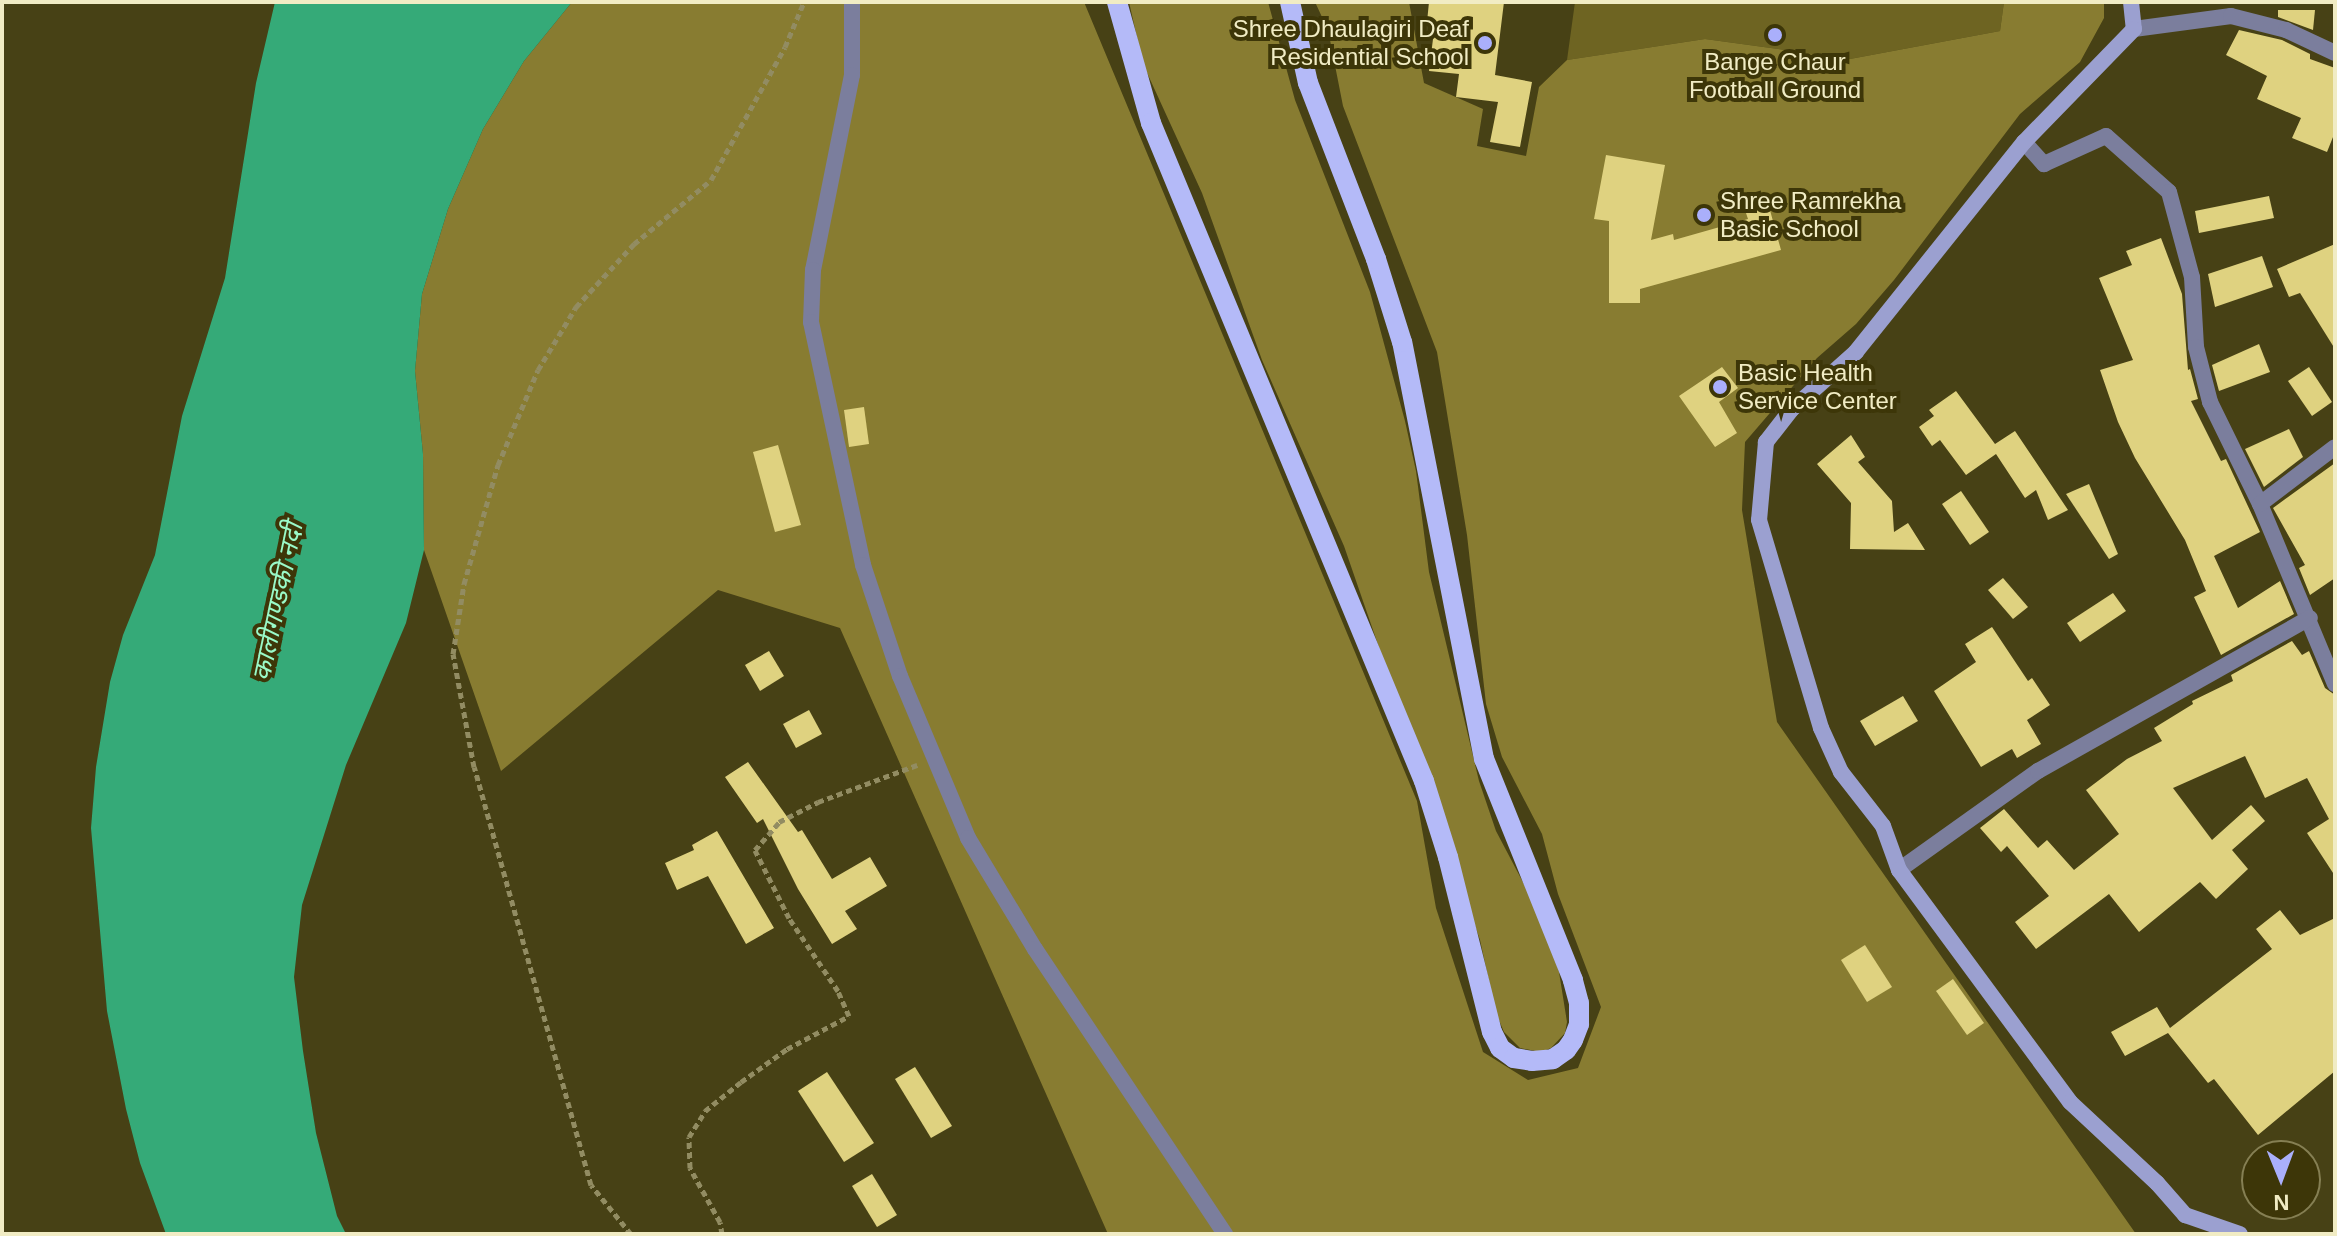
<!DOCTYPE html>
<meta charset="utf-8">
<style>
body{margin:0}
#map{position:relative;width:2337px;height:1236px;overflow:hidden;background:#474115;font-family:Arial,"Noto Sans Devanagari",sans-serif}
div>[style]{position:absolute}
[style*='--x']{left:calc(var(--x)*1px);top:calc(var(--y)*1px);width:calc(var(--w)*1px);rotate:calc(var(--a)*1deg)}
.green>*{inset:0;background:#6e6422}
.forest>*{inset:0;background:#887c31}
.water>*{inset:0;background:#35aa78}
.building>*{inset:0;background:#dfd280}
.path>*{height:5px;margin-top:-2.5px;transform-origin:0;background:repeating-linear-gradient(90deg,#928c62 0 6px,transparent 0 10px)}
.minor>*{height:16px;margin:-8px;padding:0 8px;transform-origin:8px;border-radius:8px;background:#7b7e9d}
.secondary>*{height:16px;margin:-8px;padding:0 8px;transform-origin:8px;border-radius:8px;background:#9ba0d0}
.primary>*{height:20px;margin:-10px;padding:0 10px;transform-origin:10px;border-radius:10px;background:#b4baf8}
.dots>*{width:22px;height:22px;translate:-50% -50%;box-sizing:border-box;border:4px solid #3d3608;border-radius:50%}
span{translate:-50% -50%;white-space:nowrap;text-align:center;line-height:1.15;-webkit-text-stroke:8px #3d3608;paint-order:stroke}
.poi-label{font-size:24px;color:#f1ecc4}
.right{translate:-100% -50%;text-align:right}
.left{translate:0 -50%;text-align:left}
.water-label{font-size:26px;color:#9afac9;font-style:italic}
.frame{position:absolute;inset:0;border:4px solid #f1ecc4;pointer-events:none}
.north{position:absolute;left:2241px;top:1140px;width:80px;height:80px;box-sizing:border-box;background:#3d3608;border:2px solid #857f53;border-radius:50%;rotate:179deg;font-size:22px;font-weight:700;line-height:32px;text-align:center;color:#f1ecc4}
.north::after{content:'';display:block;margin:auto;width:28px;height:36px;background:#aaaffb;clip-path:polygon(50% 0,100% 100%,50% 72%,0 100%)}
</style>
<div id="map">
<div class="green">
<div style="clip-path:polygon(1575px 2px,2004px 2px,2000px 31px,1850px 59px,1705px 39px,1567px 60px)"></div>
</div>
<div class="forest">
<div style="clip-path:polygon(572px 2px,1084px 2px,1417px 801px,1436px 908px,1483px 1052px,1528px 1080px,1578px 1068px,1601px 1007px,1558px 894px,1542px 834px,1502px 757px,1486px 704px,1467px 535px,1437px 352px,1343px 106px,1328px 30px,1315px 2px,1409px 2px,1424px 83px,1483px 109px,1477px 146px,1526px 156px,1539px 87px,1567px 60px,1705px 39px,1850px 59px,2000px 31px,2004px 2px,2104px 2px,2104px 18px,2080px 62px,2020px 114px,1894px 280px,1856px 324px,1817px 358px,1745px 442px,1742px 510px,1777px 722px,2136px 1234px,1108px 1234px,840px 628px,718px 590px,501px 771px,424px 550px,423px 454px,415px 371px,422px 294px,448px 209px,483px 129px,524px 61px)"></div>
<div style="clip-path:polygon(1129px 2px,1268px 2px,1295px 100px,1370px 292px,1405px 421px,1416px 471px,1429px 572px,1479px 781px,1496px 831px,1544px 922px,1559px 972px,1567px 1022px,1565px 1033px,1551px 1048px,1541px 1052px,1520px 1048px,1504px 1032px,1496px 1013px,1480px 940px,1344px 546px,1262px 360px,1202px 193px,1143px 64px)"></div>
</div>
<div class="water">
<div style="clip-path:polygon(275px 2px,572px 2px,524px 61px,483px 129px,448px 209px,422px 294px,415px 371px,423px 454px,424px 550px,406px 623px,346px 765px,302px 905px,294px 977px,303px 1051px,316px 1133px,337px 1216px,346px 1234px,166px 1234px,140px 1163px,126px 1109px,107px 1011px,91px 828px,96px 767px,110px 682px,123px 635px,155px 555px,182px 416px,225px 278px,256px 83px)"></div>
</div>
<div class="building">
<div style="clip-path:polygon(1429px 2px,1504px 2px,1495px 75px,1532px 82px,1520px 147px,1490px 142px,1498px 102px,1456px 97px,1459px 74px,1429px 71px,1435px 23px,1427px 22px)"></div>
<div style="clip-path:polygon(2278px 10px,2315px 10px,2313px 30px,2278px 17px)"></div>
<div style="clip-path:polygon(2239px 30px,2282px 40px,2310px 54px,2310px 59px,2335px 68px,2335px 132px,2327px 152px,2292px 138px,2301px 118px,2257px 99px,2267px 76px,2226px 55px)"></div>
<div style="clip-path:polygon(1606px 155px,1665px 165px,1651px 240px,1673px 234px,1674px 240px,1748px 219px,1745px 210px,1768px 203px,1781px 250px,1640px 289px,1640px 303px,1609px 303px,1609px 221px,1594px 219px)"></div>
<div style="clip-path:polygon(2269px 196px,2274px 218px,2199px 233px,2195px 211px)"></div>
<div style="clip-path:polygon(2161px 238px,2182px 294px,2188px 370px,2190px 369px,2198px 399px,2191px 401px,2221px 461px,2226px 459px,2260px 532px,2214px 556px,2238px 608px,2280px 581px,2294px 614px,2221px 655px,2194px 597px,2206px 591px,2185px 540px,2135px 458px,2118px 422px,2100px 370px,2133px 360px,2099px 278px,2132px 265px,2126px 251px)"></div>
<div style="clip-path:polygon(2335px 244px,2335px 349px,2300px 293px,2289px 297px,2277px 269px)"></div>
<div style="clip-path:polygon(2262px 256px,2273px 287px,2215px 307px,2208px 274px)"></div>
<div style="clip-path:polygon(2259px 344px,2270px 372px,2219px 391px,2212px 365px)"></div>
<div style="clip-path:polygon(1722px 367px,1738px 388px,1719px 402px,1737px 433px,1715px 447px,1679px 396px)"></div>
<div style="clip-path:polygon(2309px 367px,2332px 402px,2312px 416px,2288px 381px)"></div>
<div style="clip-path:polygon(1956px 391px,1995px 444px,2015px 431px,2068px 510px,2048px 520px,2036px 490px,2025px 498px,1996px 454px,1966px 475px,1940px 440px,1932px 446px,1919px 427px,1934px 416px,1929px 410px)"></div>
<div style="clip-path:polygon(864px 407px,869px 444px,849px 447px,844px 410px)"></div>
<div style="clip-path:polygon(2289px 429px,2303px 457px,2264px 487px,2245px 449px)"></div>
<div style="clip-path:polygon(1851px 435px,1865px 457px,1858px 462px,1892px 501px,1894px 532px,1908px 523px,1925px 550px,1850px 549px,1851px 503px,1817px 464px)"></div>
<div style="clip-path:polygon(778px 445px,801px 525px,775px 532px,753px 452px)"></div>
<div style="clip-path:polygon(2335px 463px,2335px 578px,2310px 595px,2299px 568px,2305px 565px,2273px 508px)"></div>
<div style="clip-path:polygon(2089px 484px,2118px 554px,2109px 559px,2066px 494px)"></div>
<div style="clip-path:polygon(1961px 491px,1989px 532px,1970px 545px,1942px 504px)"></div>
<div style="clip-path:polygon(2003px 578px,2028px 607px,2013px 619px,1988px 590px)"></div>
<div style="clip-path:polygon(2113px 593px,2126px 611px,2080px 642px,2067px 623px)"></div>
<div style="clip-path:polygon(1992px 627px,2028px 681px,2032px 678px,2050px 705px,2027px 720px,2041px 744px,2017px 758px,2012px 749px,1981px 767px,1934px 691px,1976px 662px,1965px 644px)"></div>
<div style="clip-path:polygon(2292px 641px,2302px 655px,2309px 651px,2325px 688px,2335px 695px,2335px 876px,2307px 833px,2329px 819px,2307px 778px,2265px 798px,2245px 756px,2173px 788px,2212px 840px,2251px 805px,2265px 821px,2232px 850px,2248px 869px,2216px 899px,2200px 882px,2139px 932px,2109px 894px,2036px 949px,2015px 922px,2049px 896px,2007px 846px,2001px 852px,1980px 828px,2004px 809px,2038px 848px,2047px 840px,2074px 870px,2119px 834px,2086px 790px,2127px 759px,2162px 741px,2154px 728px,2193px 704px,2192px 701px,2233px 681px,2231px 675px)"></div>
<div style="clip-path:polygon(769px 651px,784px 676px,760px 691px,745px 665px)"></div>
<div style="clip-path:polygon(1903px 696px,1918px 721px,1875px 746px,1860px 721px)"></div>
<div style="clip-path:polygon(809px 710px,822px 734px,796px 748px,783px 724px)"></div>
<div style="clip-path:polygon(748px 762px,798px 832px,802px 830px,832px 879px,870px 857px,887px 886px,845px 911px,857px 929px,832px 944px,798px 889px,763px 819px,757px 823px,725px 777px)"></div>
<div style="clip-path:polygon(717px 831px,774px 928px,746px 944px,708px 876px,677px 890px,665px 863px,694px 850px,692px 845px)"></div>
<div style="clip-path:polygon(2280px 910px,2300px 935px,2335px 918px,2335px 1071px,2258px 1135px,2214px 1079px,2208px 1083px,2168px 1033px,2125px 1056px,2111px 1032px,2157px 1007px,2170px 1028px,2272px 949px,2256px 929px)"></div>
<div style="clip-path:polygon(1865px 945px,1892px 987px,1867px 1002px,1841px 960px)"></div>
<div style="clip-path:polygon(1953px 979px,1984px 1023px,1967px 1035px,1936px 991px)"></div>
<div style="clip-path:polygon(915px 1067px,952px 1126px,931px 1138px,895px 1079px)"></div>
<div style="clip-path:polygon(827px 1072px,874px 1143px,844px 1162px,798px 1091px)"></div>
<div style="clip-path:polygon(872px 1174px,897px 1215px,877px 1227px,852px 1186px)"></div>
</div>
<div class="path">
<div style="--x:631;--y:1234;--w:63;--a:-129.2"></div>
<div style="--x:591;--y:1185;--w:434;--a:-105.6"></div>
<div style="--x:474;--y:767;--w:115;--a:-100.5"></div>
<div style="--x:453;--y:654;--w:71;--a:-81.1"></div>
<div style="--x:464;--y:584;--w:124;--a:-74.1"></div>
<div style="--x:498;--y:465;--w:103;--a:-67.2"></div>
<div style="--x:538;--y:370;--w:74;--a:-58.9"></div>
<div style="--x:576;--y:307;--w:86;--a:-47.4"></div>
<div style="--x:634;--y:244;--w:100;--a:-39.7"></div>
<div style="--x:711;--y:180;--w:152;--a:-60.9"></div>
<div style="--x:785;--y:47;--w:49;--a:-67.1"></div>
<div style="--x:722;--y:1234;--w:12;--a:-99"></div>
<div style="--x:720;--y:1222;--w:62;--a:-119.1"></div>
<div style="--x:690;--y:1168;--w:31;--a:-92"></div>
<div style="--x:689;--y:1137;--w:31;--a:-58"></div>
<div style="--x:705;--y:1111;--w:46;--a:-38.9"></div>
<div style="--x:741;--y:1082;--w:57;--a:-35.7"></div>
<div style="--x:787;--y:1049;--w:70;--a:-28"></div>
<div style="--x:849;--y:1016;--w:27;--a:-114"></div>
<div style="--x:838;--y:991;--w:88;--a:-123.9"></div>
<div style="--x:789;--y:918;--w:76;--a:-116.6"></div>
<div style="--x:755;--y:850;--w:37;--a:-49"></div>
<div style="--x:779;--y:822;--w:44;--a:-27.1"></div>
<div style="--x:818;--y:802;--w:106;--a:-20.5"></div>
</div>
<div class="minor">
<div style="--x:852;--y:2;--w:73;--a:90"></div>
<div style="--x:852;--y:75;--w:199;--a:101.3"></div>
<div style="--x:813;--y:270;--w:52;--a:92.2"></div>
<div style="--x:811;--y:322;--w:249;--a:77.9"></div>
<div style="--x:863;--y:565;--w:117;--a:71.6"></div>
<div style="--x:900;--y:676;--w:176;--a:67.2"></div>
<div style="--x:968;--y:838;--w:130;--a:58.9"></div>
<div style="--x:1035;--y:949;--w:343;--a:56.3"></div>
<div style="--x:2134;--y:29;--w:98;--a:-7.6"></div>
<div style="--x:2231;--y:16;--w:57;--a:14.3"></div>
<div style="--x:2286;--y:30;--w:54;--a:25.1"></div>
<div style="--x:2024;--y:142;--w:30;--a:48"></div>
<div style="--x:2044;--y:164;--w:68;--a:-24.3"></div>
<div style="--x:2106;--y:136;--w:84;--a:41.6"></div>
<div style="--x:2169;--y:192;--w:88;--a:74.9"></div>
<div style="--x:2192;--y:277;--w:70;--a:86.7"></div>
<div style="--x:2196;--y:347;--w:57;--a:75.7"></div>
<div style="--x:2210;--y:402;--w:114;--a:63.9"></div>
<div style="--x:2260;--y:504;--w:195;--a:67.4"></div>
<div style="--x:2260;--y:504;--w:94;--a:-37.2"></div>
<div style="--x:1899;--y:870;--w:171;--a:-35.5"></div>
<div style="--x:2038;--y:771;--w:312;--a:-29.4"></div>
</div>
<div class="secondary">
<div style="--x:2131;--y:2;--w:27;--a:84"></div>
<div style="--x:2134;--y:29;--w:158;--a:134.2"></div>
<div style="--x:2024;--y:142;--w:269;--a:128.7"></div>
<div style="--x:1856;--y:352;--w:87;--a:138.3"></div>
<div style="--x:1791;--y:410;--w:41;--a:128"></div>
<div style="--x:1766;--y:442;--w:78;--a:95.1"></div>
<div style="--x:1759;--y:520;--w:217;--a:73.4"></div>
<div style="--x:1821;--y:728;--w:48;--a:65.6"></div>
<div style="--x:1841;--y:772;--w:68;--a:52.1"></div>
<div style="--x:1883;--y:826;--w:47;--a:70"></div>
<div style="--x:1899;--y:870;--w:288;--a:53.6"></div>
<div style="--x:2070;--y:1102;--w:119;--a:43"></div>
<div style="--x:2157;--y:1183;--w:43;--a:48.8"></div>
<div style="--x:2185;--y:1215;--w:58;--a:19.1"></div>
</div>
<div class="primary">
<div style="--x:1117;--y:2;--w:126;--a:74.3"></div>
<div style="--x:1151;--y:123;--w:712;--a:67.47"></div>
<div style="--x:1424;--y:781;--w:80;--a:72.5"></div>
<div style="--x:1448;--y:857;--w:180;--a:75.9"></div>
<div style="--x:1492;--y:1032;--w:18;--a:63"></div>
<div style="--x:1500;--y:1048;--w:17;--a:36"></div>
<div style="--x:1514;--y:1058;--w:18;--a:9"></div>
<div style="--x:1532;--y:1061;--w:21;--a:-5"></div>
<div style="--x:1553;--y:1059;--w:16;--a:-35"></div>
<div style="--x:1566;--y:1050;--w:12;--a:-55"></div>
<div style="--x:1573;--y:1040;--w:17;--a:-69"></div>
<div style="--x:1579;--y:1024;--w:21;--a:-90"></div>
<div style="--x:1579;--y:1003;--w:24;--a:-105"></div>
<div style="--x:1573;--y:980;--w:238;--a:-111.9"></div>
<div style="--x:1484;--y:759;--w:425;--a:-101.1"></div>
<div style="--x:1402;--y:342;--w:87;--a:-107.4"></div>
<div style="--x:1376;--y:259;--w:189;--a:-111.1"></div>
<div style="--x:1308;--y:83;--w:83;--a:-102.5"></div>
</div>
<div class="dots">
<div style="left:1775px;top:35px;background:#aaaffb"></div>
<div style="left:1485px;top:43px;background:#aaaffb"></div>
<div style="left:1704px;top:215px;background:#aaaffb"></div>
<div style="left:1720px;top:387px;background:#aaaffb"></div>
</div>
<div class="poi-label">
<span class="right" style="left:1469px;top:43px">Shree Dhaulagiri Deaf<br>Residential School</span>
<span style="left:1775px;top:76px">Bange Chaur<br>Football Ground</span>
<span class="left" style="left:1720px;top:215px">Shree Ramrekha<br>Basic School</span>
<span class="left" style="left:1738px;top:387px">Basic Health<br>Service Center</span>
</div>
<div class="water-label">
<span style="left:278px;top:602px;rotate:-78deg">कालीगण्डकी नदी</span>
</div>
<div class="frame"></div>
<div class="north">N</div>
</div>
